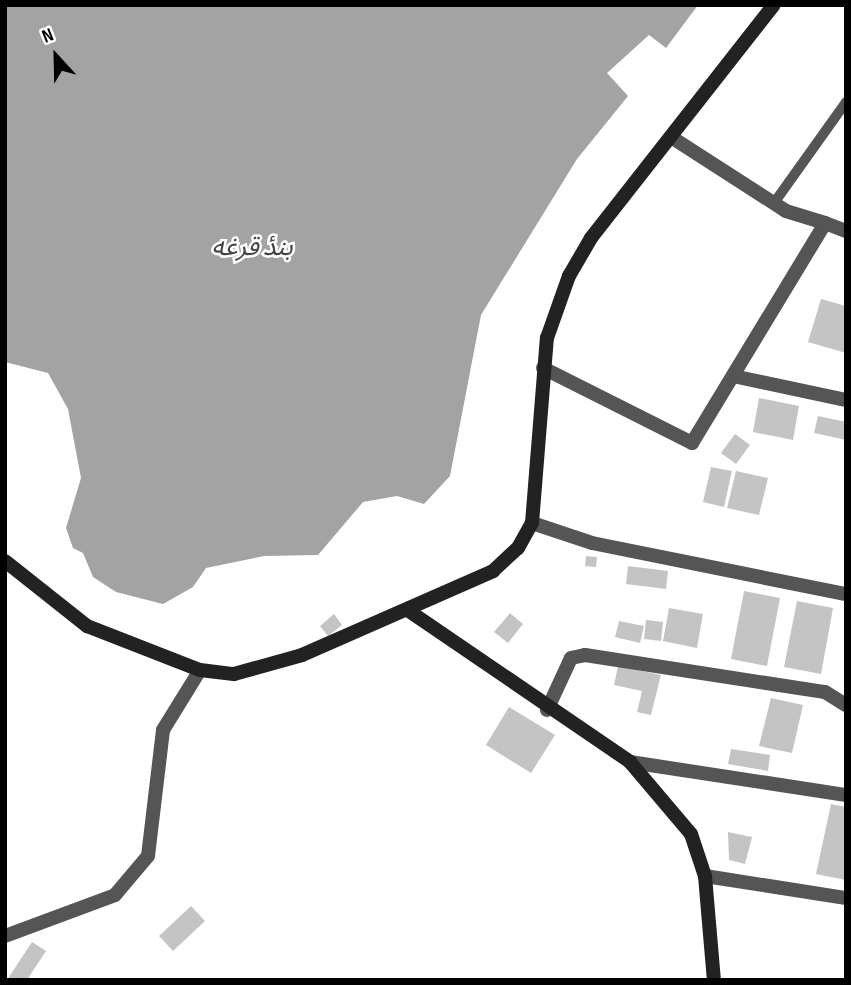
<!DOCTYPE html>
<meta charset="utf-8">
<style>
body{margin:0}
#map{position:relative;width:851px;height:985px;overflow:hidden;background:#fff;font-family:"Sofia Sans Condensed","Noto Sans Arabic",sans-serif}
div>[style]{position:absolute}
[style*='--x']{left:calc(var(--x)*1px);top:calc(var(--y)*1px);width:calc(var(--w)*1px);rotate:calc(var(--a)*1deg)}
.water>*{inset:0;background:#a3a3a3}
.building>*{inset:0;background:#c4c4c4}
.lane>*{height:10px;margin:-5px;padding:0 5px;transform-origin:5px;border-radius:5px;background:#555}
.street>*{height:14px;margin:-7px;padding:0 7px;transform-origin:7px;border-radius:7px;background:#555}
.secondary>*{height:14px;margin:-7px;padding:0 7px;transform-origin:7px;border-radius:7px;background:#222}
span{translate:-50% -50%;white-space:nowrap;text-align:center;line-height:1.15;-webkit-text-stroke:5px #fff;paint-order:stroke}
.water-label{font-size:26px;color:#444;font-style:italic}
.frame{position:absolute;inset:0;border:7px solid #000;pointer-events:none}
.north{position:absolute;left:21px;top:21px;width:70px;height:70px;-webkit-text-stroke:5px #fff;paint-order:stroke;rotate:338deg;font-size:19px;font-weight:700;line-height:28px;text-align:center;color:#000}
.north::after{content:'';display:block;margin:auto;width:24px;height:32px;background:#000;clip-path:polygon(50% 0,100% 100%,50% 72%,0 100%)}
</style>
<div id="map">
<div class="water">
<div style="clip-path:polygon(5px 5px,698px 5px,666px 48px,649px 35px,607px 73px,628px 96px,577px 159px,481px 315px,450px 476px,424px 504px,397px 496px,363px 502px,318px 555px,264px 556px,206px 568px,193px 587px,163px 604px,116px 592px,93px 577px,83px 553px,73px 548px,66px 528px,81px 478px,68px 409px,48px 373px,5px 362px)"></div>
</div>
<div class="building">
<div style="clip-path:polygon(821px 299px,846px 306px,846px 353px,808px 342px)"></div>
<div style="clip-path:polygon(759px 398px,799px 406px,793px 440px,753px 432px)"></div>
<div style="clip-path:polygon(818px 416px,846px 422px,846px 440px,814px 433px)"></div>
<div style="clip-path:polygon(735px 434px,750px 445px,736px 464px,721px 453px)"></div>
<div style="clip-path:polygon(711px 467px,732px 471px,724px 507px,703px 502px)"></div>
<div style="clip-path:polygon(736px 471px,768px 478px,759px 515px,727px 508px)"></div>
<div style="clip-path:polygon(586px 556px,597px 557px,596px 567px,585px 566px)"></div>
<div style="clip-path:polygon(628px 566px,668px 571px,666px 589px,626px 584px)"></div>
<div style="clip-path:polygon(744px 591px,780px 598px,767px 666px,731px 659px)"></div>
<div style="clip-path:polygon(797px 601px,833px 608px,821px 674px,784px 667px)"></div>
<div style="clip-path:polygon(669px 608px,703px 614px,697px 648px,663px 641px)"></div>
<div style="clip-path:polygon(510px 613px,523px 624px,508px 643px,494px 632px)"></div>
<div style="clip-path:polygon(334px 614px,342px 625px,328px 636px,320px 626px)"></div>
<div style="clip-path:polygon(646px 620px,663px 622px,661px 641px,644px 639px)"></div>
<div style="clip-path:polygon(619px 621px,644px 626px,640px 643px,615px 637px)"></div>
<div style="clip-path:polygon(618px 666px,661px 675px,651px 715px,637px 712px,642px 691px,614px 685px)"></div>
<div style="clip-path:polygon(771px 698px,803px 705px,792px 753px,759px 746px)"></div>
<div style="clip-path:polygon(509px 707px,555px 735px,531px 773px,486px 745px)"></div>
<div style="clip-path:polygon(731px 749px,770px 755px,768px 771px,728px 764px)"></div>
<div style="clip-path:polygon(831px 804px,846px 807px,846px 880px,816px 874px)"></div>
<div style="clip-path:polygon(728px 832px,752px 837px,745px 864px,729px 860px)"></div>
<div style="clip-path:polygon(191px 906px,205px 921px,173px 951px,159px 936px)"></div>
<div style="clip-path:polygon(32px 942px,46px 951px,27px 980px,7px 980px)"></div>
</div>
<div class="lane">
<div style="--x:774;--y:203;--w:124;--a:-54.5"></div>
</div>
<div class="street">
<div style="--x:825;--y:223;--w:22;--a:21"></div>
<div style="--x:543;--y:368;--w:167;--a:26.7"></div>
<div style="--x:692;--y:443;--w:257;--a:-58.8"></div>
<div style="--x:825;--y:223;--w:41;--a:-162.9"></div>
<div style="--x:786;--y:211;--w:137;--a:-147.2"></div>
<div style="--x:733;--y:376;--w:116;--a:12"></div>
<div style="--x:532;--y:523;--w:63;--a:18.4"></div>
<div style="--x:592;--y:543;--w:259;--a:11.4"></div>
<div style="--x:547;--y:710;--w:57;--a:-65.2"></div>
<div style="--x:571;--y:658;--w:14;--a:-12"></div>
<div style="--x:585;--y:655;--w:243;--a:8.8"></div>
<div style="--x:825;--y:692;--w:25;--a:32"></div>
<div style="--x:630;--y:762;--w:219;--a:8.7"></div>
<div style="--x:705;--y:876;--w:143;--a:8.9"></div>
<div style="--x:5;--y:936;--w:117;--a:-20.4"></div>
<div style="--x:115;--y:895;--w:51;--a:-49.8"></div>
<div style="--x:148;--y:856;--w:127;--a:-83.2"></div>
<div style="--x:163;--y:730;--w:70;--a:-58.3"></div>
</div>
<div class="secondary">
<div style="--x:5;--y:561;--w:105;--a:38.4"></div>
<div style="--x:87;--y:626;--w:121;--a:21.3"></div>
<div style="--x:200;--y:670;--w:34;--a:7"></div>
<div style="--x:234;--y:674;--w:71;--a:-15.6"></div>
<div style="--x:302;--y:655;--w:209;--a:-23.7"></div>
<div style="--x:493;--y:571;--w:34;--a:-43"></div>
<div style="--x:518;--y:548;--w:29;--a:-61"></div>
<div style="--x:532;--y:523;--w:186;--a:-85.4"></div>
<div style="--x:547;--y:338;--w:66;--a:-70.5"></div>
<div style="--x:569;--y:276;--w:44;--a:-59.9"></div>
<div style="--x:591;--y:238;--w:296;--a:-51.9"></div>
<div style="--x:409;--y:611;--w:268;--a:34.3"></div>
<div style="--x:630;--y:762;--w:94;--a:49.7"></div>
<div style="--x:691;--y:834;--w:44;--a:71.6"></div>
<div style="--x:705;--y:876;--w:104;--a:85.1"></div>
</div>
<div class="water-label">
<span style="left:252px;top:248px">بندٔ قرغه</span>
</div>
<div class="frame"></div>
<div class="north">N</div>
</div>
